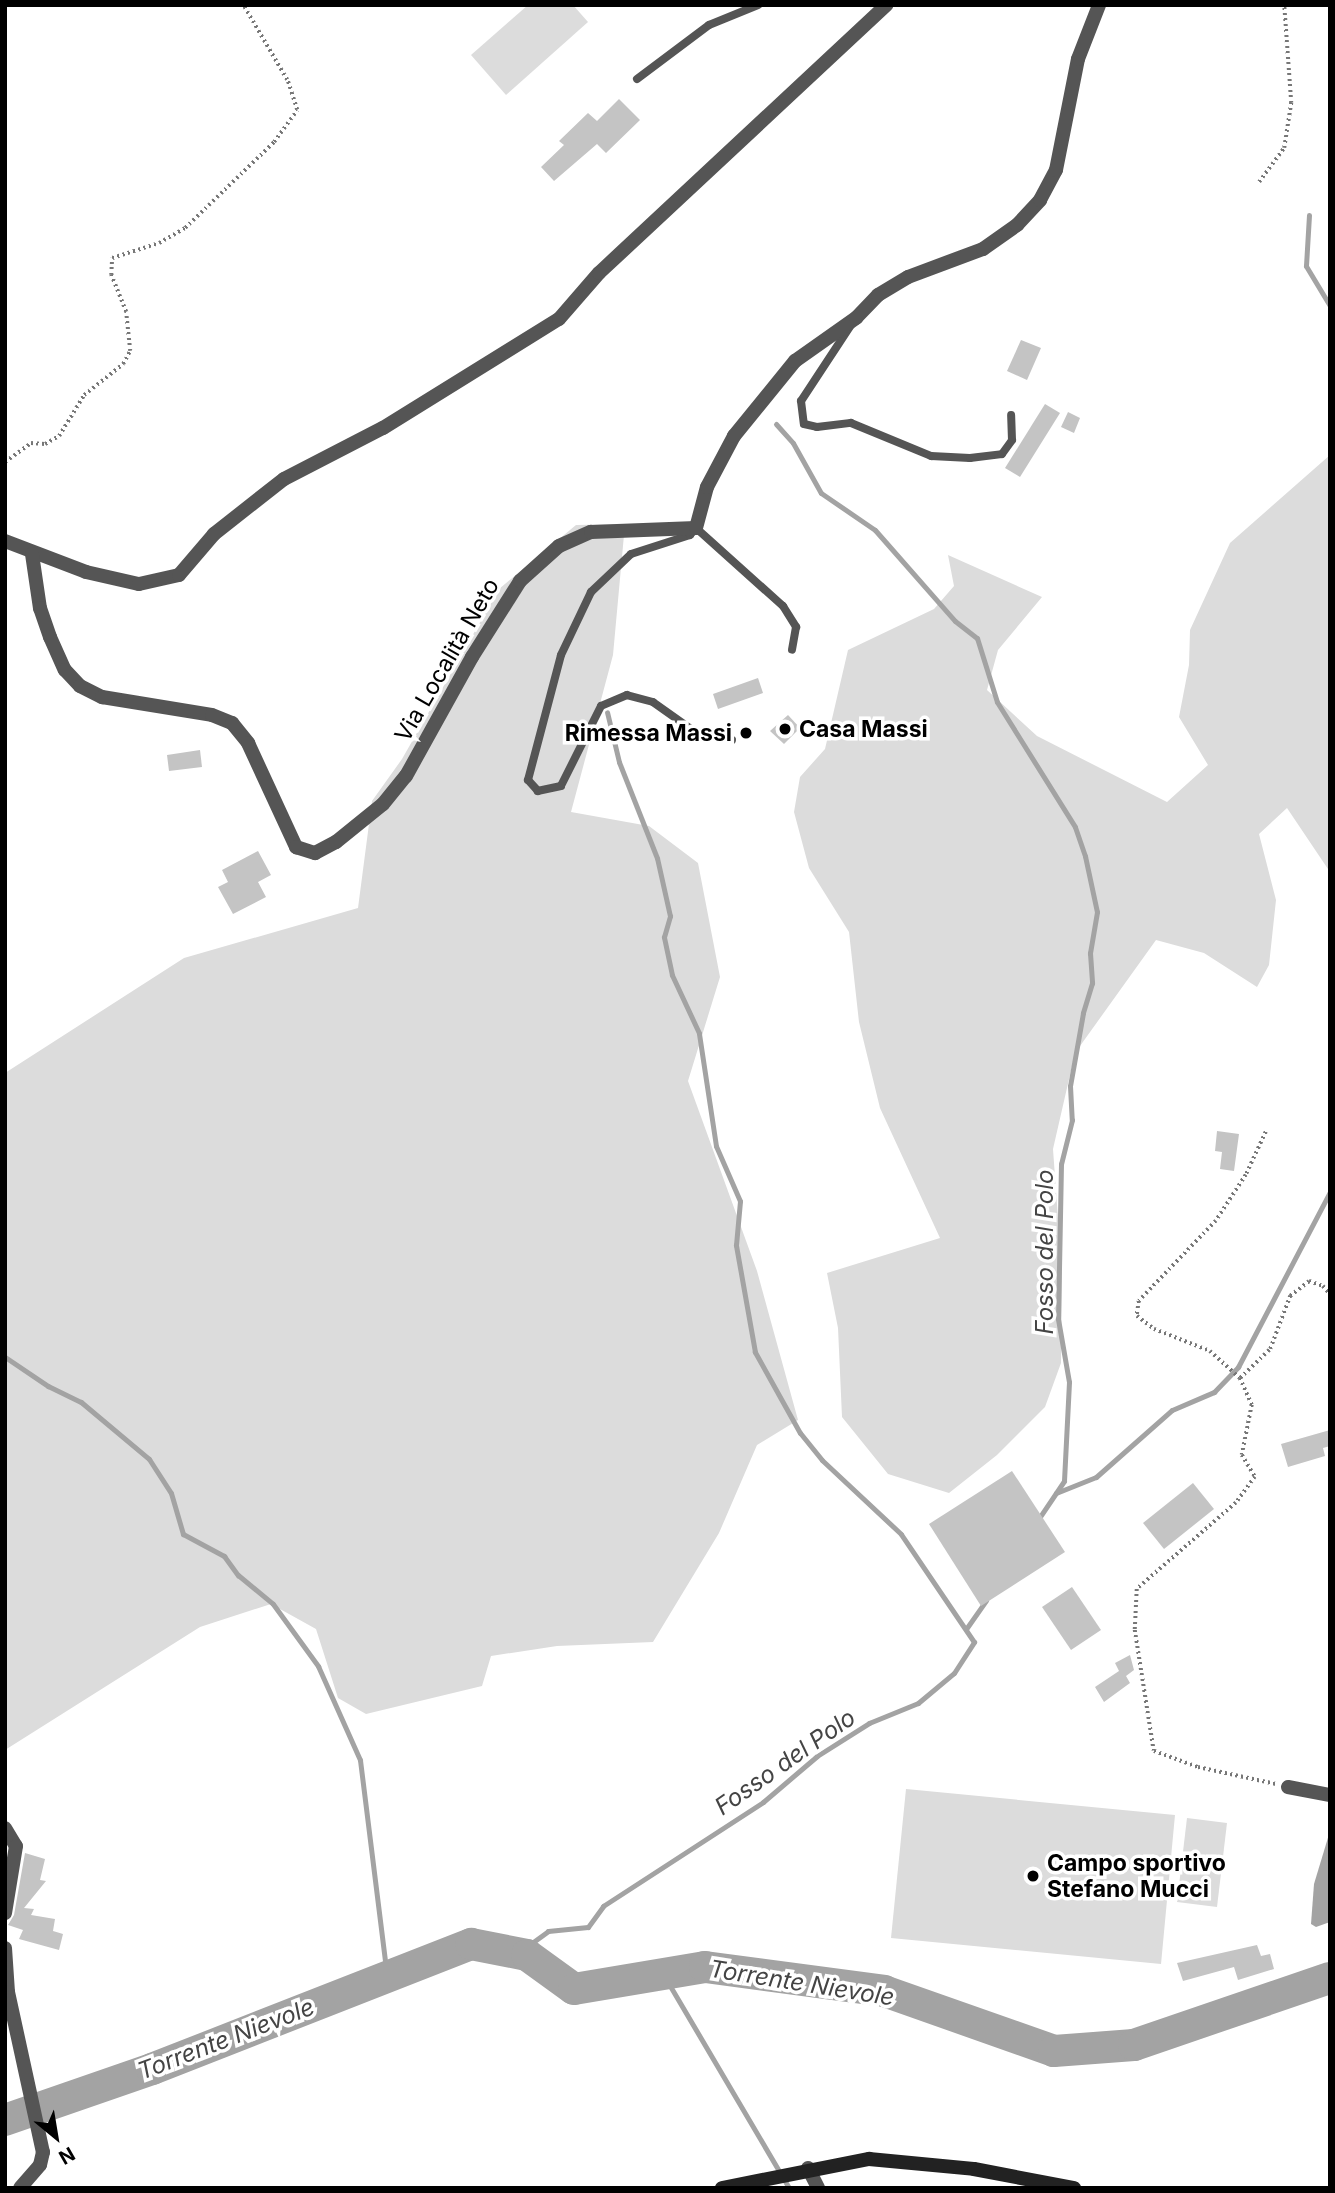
<!DOCTYPE html>
<meta charset="utf-8">
<style>
body{margin:0}
#map{position:relative;width:1335px;height:2193px;overflow:hidden;background:#fff;font-family:Inter,sans-serif}
div>[style]{position:absolute}
[style*='--x']{left:calc(var(--x)*1px);top:calc(var(--y)*1px);width:calc(var(--w)*1px);rotate:calc(var(--a)*1deg)}
.green>*{inset:0;background:#dcdcdc}
.water>*{inset:0;background:#a3a3a3}
.stream>*{height:5px;margin:-2.5px;padding:0 2.5px;transform-origin:2.5px;border-radius:2.5px;background:#a3a3a3}
.river>*{height:32px;margin:-16px;padding:0 16px;transform-origin:16px;border-radius:16px;background:#a3a3a3}
.building>*{inset:0;background:#c4c4c4}
.path>*{height:3.5px;margin-top:-1.75px;transform-origin:0;background:repeating-linear-gradient(90deg,#777 0 2px,transparent 0 5.5px)}
.lane>*{height:8px;margin:-4px;padding:0 4px;transform-origin:4px;border-radius:4px;background:#555}
.street>*{height:14px;margin:-7px;padding:0 7px;transform-origin:7px;border-radius:7px;background:#555}
.secondary>*{height:14px;margin:-7px;padding:0 7px;transform-origin:7px;border-radius:7px;background:#222}
.dots>*{width:19px;height:19px;translate:-50% -50%;box-sizing:border-box;border:4px solid #fff;border-radius:50%}
span{translate:-50% -50%;white-space:nowrap;text-align:center;line-height:1.15;-webkit-text-stroke:7px #fff;paint-order:stroke}
.street-label{font-size:23px;color:#000}
.poi-label{font-size:23px;color:#000;font-weight:700}
.left{translate:0 -50%;text-align:left}
.right{translate:-100% -50%;text-align:right}
.water-label{font-size:24px;color:#444;font-style:italic}
.frame{position:absolute;inset:0;border:7px solid #000;pointer-events:none}
.north{position:absolute;left:21px;top:2102px;width:70px;height:70px;-webkit-text-stroke:5px #fff;paint-order:stroke;rotate:150deg;font-size:19px;font-weight:700;line-height:28px;text-align:center;color:#000}
.north::after{content:'';display:block;margin:auto;width:24px;height:32px;background:#000;clip-path:polygon(50% 0,100% 100%,50% 72%,0 100%)}
</style>
<div id="map">
<div class="green">
<div style="clip-path:polygon(528px 5px,573px 5px,588px 22px,506px 95px,471px 55px)"></div>
<div style="clip-path:polygon(1330px 455px,1330px 872px,1287px 808px,1259px 834px,1276px 900px,1269px 965px,1257px 987px,1204px 953px,1156px 940px,1075px 1053px,1053px 1149px,1062px 1274px,1061px 1363px,1045px 1407px,997px 1455px,949px 1493px,888px 1474px,842px 1417px,838px 1328px,827px 1273px,940px 1238px,880px 1108px,859px 1022px,849px 932px,809px 868px,794px 812px,800px 777px,825px 749px,848px 650px,934px 609px,954px 586px,948px 555px,1042px 597px,998px 650px,987px 690px,1037px 736px,1167px 802px,1208px 765px,1179px 717px,1189px 665px,1190px 630px,1230px 543px)"></div>
<div style="clip-path:polygon(625px 524px,613px 655px,571px 812px,649px 826px,698px 863px,720px 977px,688px 1081px,757px 1271px,798px 1420px,757px 1445px,719px 1533px,653px 1642px,557px 1646px,491px 1656px,482px 1686px,366px 1714px,338px 1698px,316px 1629px,271px 1604px,200px 1627px,5px 1750px,5px 1073px,184px 958px,358px 908px,372px 801px,402px 759px,499px 589px,576px 525px)"></div>
<div style="clip-path:polygon(906px 1789px,1175px 1815px,1161px 1964px,891px 1938px)"></div>
<div style="clip-path:polygon(1187px 1818px,1227px 1823px,1217px 1907px,1177px 1902px)"></div>
</div>
<div class="water">
<div style="clip-path:polygon(1330px 1831px,1330px 1922px,1316px 1927px,1311px 1924px,1314px 1884px)"></div>
</div>
<div class="stream">
<div style="--x:1309;--y:215;--w:51;--a:93.4"></div>
<div style="--x:1306;--y:266;--w:47;--a:59"></div>
<div style="--x:776;--y:424;--w:25;--a:48"></div>
<div style="--x:793;--y:443;--w:57;--a:60.8"></div>
<div style="--x:821;--y:493;--w:65;--a:34.4"></div>
<div style="--x:875;--y:530;--w:121;--a:48.7"></div>
<div style="--x:955;--y:621;--w:28;--a:38"></div>
<div style="--x:977;--y:638;--w:67;--a:72.6"></div>
<div style="--x:997;--y:702;--w:147;--a:58"></div>
<div style="--x:1075;--y:827;--w:31;--a:71"></div>
<div style="--x:1085;--y:856;--w:57;--a:77.9"></div>
<div style="--x:1097;--y:912;--w:42;--a:99.7"></div>
<div style="--x:1090;--y:953;--w:30;--a:86"></div>
<div style="--x:1092;--y:983;--w:31;--a:107"></div>
<div style="--x:1083;--y:1013;--w:74;--a:100.1"></div>
<div style="--x:1070;--y:1086;--w:34;--a:87"></div>
<div style="--x:1072;--y:1120;--w:45;--a:104"></div>
<div style="--x:1061;--y:1164;--w:155;--a:91.1"></div>
<div style="--x:1058;--y:1319;--w:64;--a:80.1"></div>
<div style="--x:1069;--y:1382;--w:99;--a:92.9"></div>
<div style="--x:1064;--y:1481;--w:48;--a:124"></div>
<div style="--x:5;--y:1357;--w:52;--a:34"></div>
<div style="--x:48;--y:1386;--w:37;--a:26"></div>
<div style="--x:81;--y:1402;--w:89;--a:40"></div>
<div style="--x:149;--y:1459;--w:40;--a:57.1"></div>
<div style="--x:171;--y:1493;--w:43;--a:73.7"></div>
<div style="--x:183;--y:1534;--w:47;--a:28.2"></div>
<div style="--x:224;--y:1556;--w:24;--a:54"></div>
<div style="--x:238;--y:1575;--w:45;--a:39.6"></div>
<div style="--x:273;--y:1604;--w:77;--a:54"></div>
<div style="--x:318;--y:1666;--w:103;--a:65.9"></div>
<div style="--x:360;--y:1760;--w:219;--a:82.9"></div>
<div style="--x:1056;--y:1493;--w:43;--a:-21.8"></div>
<div style="--x:1096;--y:1477;--w:101;--a:-41.4"></div>
<div style="--x:1172;--y:1410;--w:46;--a:-23.2"></div>
<div style="--x:1214;--y:1392;--w:35;--a:-46"></div>
<div style="--x:1238;--y:1367;--w:198;--a:-62.3"></div>
<div style="--x:966;--y:1629;--w:35;--a:-55"></div>
<div style="--x:518;--y:1953;--w:37;--a:-36"></div>
<div style="--x:548;--y:1931;--w:40;--a:-5.7"></div>
<div style="--x:588;--y:1927;--w:26;--a:-54"></div>
<div style="--x:603;--y:1906;--w:191;--a:-33"></div>
<div style="--x:763;--y:1802;--w:71;--a:-40.4"></div>
<div style="--x:817;--y:1756;--w:62;--a:-32.4"></div>
<div style="--x:869;--y:1723;--w:53;--a:-22.2"></div>
<div style="--x:918;--y:1703;--w:47;--a:-39.8"></div>
<div style="--x:954;--y:1673;--w:37;--a:-57"></div>
<div style="--x:974;--y:1642;--w:130;--a:-124.1"></div>
<div style="--x:901;--y:1534;--w:108;--a:-136.9"></div>
<div style="--x:822;--y:1460;--w:35;--a:-129"></div>
<div style="--x:800;--y:1433;--w:93;--a:-119.1"></div>
<div style="--x:755;--y:1352;--w:109;--a:-100.1"></div>
<div style="--x:736;--y:1245;--w:44;--a:-84.8"></div>
<div style="--x:740;--y:1201;--w:60;--a:-113.6"></div>
<div style="--x:716;--y:1146;--w:114;--a:-98.6"></div>
<div style="--x:699;--y:1033;--w:64;--a:-115"></div>
<div style="--x:672;--y:975;--w:39;--a:-102"></div>
<div style="--x:664;--y:937;--w:22;--a:-74"></div>
<div style="--x:670;--y:916;--w:59;--a:-102.6"></div>
<div style="--x:657;--y:858;--w:103;--a:-111.6"></div>
<div style="--x:619;--y:762;--w:51;--a:-103.5"></div>
<div style="--x:663;--y:1974;--w:248;--a:59.5"></div>
</div>
<div class="river">
<div style="--x:5;--y:2120;--w:156;--a:-19.1"></div>
<div style="--x:152;--y:2069;--w:343;--a:-21.4"></div>
<div style="--x:471;--y:1944;--w:57;--a:11.1"></div>
<div style="--x:527;--y:1955;--w:58;--a:35.9"></div>
<div style="--x:574;--y:1989;--w:133;--a:-9.5"></div>
<div style="--x:705;--y:1967;--w:181;--a:7.6"></div>
<div style="--x:884;--y:1991;--w:180;--a:19.4"></div>
<div style="--x:1054;--y:2051;--w:80;--a:-4.3"></div>
<div style="--x:1134;--y:2045;--w:207;--a:-18.9"></div>
</div>
<div class="building">
<div style="clip-path:polygon(619px 99px,640px 120px,606px 153px,597px 144px,554px 181px,541px 167px,564px 145px,559px 141px,588px 113px,597px 121px)"></div>
<div style="clip-path:polygon(1021px 340px,1041px 348px,1027px 380px,1007px 371px)"></div>
<div style="clip-path:polygon(1045px 404px,1060px 413px,1020px 477px,1005px 468px)"></div>
<div style="clip-path:polygon(1068px 412px,1080px 418px,1074px 433px,1061px 427px)"></div>
<div style="clip-path:polygon(758px 678px,763px 693px,718px 709px,713px 694px)"></div>
<div style="clip-path:polygon(788px 715px,800px 728px,784px 744px,770px 731px)"></div>
<div style="clip-path:polygon(200px 750px,202px 767px,169px 771px,167px 755px)"></div>
<div style="clip-path:polygon(258px 851px,271px 875px,258px 882px,266px 897px,233px 914px,218px 887px,228px 882px,222px 870px)"></div>
<div style="clip-path:polygon(1217px 1131px,1239px 1134px,1234px 1171px,1220px 1169px,1222px 1152px,1215px 1151px)"></div>
<div style="clip-path:polygon(1330px 1430px,1330px 1446px,1323px 1448px,1325px 1456px,1288px 1467px,1281px 1444px)"></div>
<div style="clip-path:polygon(1012px 1471px,1065px 1552px,981px 1606px,929px 1524px)"></div>
<div style="clip-path:polygon(1193px 1483px,1214px 1509px,1164px 1549px,1143px 1523px)"></div>
<div style="clip-path:polygon(1072px 1587px,1101px 1630px,1071px 1650px,1042px 1607px)"></div>
<div style="clip-path:polygon(1130px 1655px,1134px 1670px,1126px 1676px,1130px 1683px,1104px 1702px,1095px 1687px,1119px 1671px,1115px 1663px)"></div>
<div style="clip-path:polygon(25px 1853px,45px 1859px,40px 1880px,46px 1881px,24px 1908px,34px 1909px,31px 1915px,55px 1919px,53px 1931px,63px 1934px,59px 1950px,19px 1939px,23px 1930px,8px 1925px,14px 1915px)"></div>
<div style="clip-path:polygon(1257px 1945px,1261px 1956px,1270px 1954px,1274px 1969px,1238px 1980px,1234px 1967px,1183px 1981px,1177px 1963px)"></div>
</div>
<div class="path">
<div style="--x:1259;--y:182;--w:42;--a:-53.7"></div>
<div style="--x:1284;--y:148;--w:46;--a:-81.2"></div>
<div style="--x:1291;--y:103;--w:98;--a:-94.1"></div>
<div style="--x:5;--y:462;--w:32;--a:-36"></div>
<div style="--x:31;--y:443;--w:14;--a:4"></div>
<div style="--x:45;--y:444;--w:16;--a:-30"></div>
<div style="--x:59;--y:436;--w:48;--a:-58.6"></div>
<div style="--x:84;--y:395;--w:50;--a:-38.5"></div>
<div style="--x:123;--y:364;--w:15;--a:-62"></div>
<div style="--x:130;--y:351;--w:39;--a:-96"></div>
<div style="--x:126;--y:312;--w:40;--a:-112"></div>
<div style="--x:111;--y:275;--w:17;--a:-87"></div>
<div style="--x:112;--y:258;--w:49;--a:-17.7"></div>
<div style="--x:159;--y:243;--w:30;--a:-30"></div>
<div style="--x:185;--y:228;--w:124;--a:-44"></div>
<div style="--x:274;--y:142;--w:39;--a:-54"></div>
<div style="--x:297;--y:110;--w:32;--a:-108"></div>
<div style="--x:287;--y:80;--w:87;--a:-120.4"></div>
<div style="--x:1266;--y:1132;--w:47;--a:114.9"></div>
<div style="--x:1246;--y:1175;--w:55;--a:123.1"></div>
<div style="--x:1216;--y:1221;--w:111;--a:133.9"></div>
<div style="--x:1139;--y:1301;--w:15;--a:98"></div>
<div style="--x:1137;--y:1316;--w:21;--a:37"></div>
<div style="--x:1154;--y:1329;--w:60;--a:21.4"></div>
<div style="--x:1210;--y:1351;--w:40;--a:42"></div>
<div style="--x:1240;--y:1378;--w:30;--a:66"></div>
<div style="--x:1252;--y:1405;--w:51;--a:101.3"></div>
<div style="--x:1242;--y:1455;--w:26;--a:59"></div>
<div style="--x:1255;--y:1477;--w:32;--a:126"></div>
<div style="--x:1236;--y:1503;--w:131;--a:139"></div>
<div style="--x:1137;--y:1589;--w:41;--a:92.8"></div>
<div style="--x:1135;--y:1630;--w:122;--a:81.1"></div>
<div style="--x:1154;--y:1751;--w:47;--a:20"></div>
<div style="--x:1198;--y:1767;--w:80;--a:12.3"></div>
<div style="--x:1240;--y:1378;--w:42;--a:-44"></div>
<div style="--x:1270;--y:1349;--w:57;--a:-69.3"></div>
<div style="--x:1290;--y:1296;--w:24;--a:-38"></div>
<div style="--x:1309;--y:1281;--w:15;--a:20"></div>
<div style="--x:1323;--y:1286;--w:11;--a:49"></div>
</div>
<div class="lane">
<div style="--x:637;--y:79;--w:90;--a:-36.9"></div>
<div style="--x:709;--y:25;--w:53;--a:-22.2"></div>
<div style="--x:851;--y:325;--w:91;--a:123.3"></div>
<div style="--x:801;--y:401;--w:23;--a:83"></div>
<div style="--x:804;--y:424;--w:13;--a:13"></div>
<div style="--x:817;--y:427;--w:34;--a:-7"></div>
<div style="--x:851;--y:423;--w:87;--a:22.4"></div>
<div style="--x:931;--y:456;--w:39;--a:3"></div>
<div style="--x:970;--y:458;--w:32;--a:-7"></div>
<div style="--x:1002;--y:454;--w:17;--a:-54"></div>
<div style="--x:1012;--y:440;--w:25;--a:-92"></div>
<div style="--x:732;--y:740;--w:35;--a:-170"></div>
<div style="--x:698;--y:734;--w:55;--a:-144.6"></div>
<div style="--x:653;--y:702;--w:27;--a:-165"></div>
<div style="--x:627;--y:695;--w:28;--a:157"></div>
<div style="--x:601;--y:706;--w:89;--a:116.6"></div>
<div style="--x:561;--y:786;--w:24;--a:168"></div>
<div style="--x:538;--y:791;--w:15;--a:-132"></div>
<div style="--x:528;--y:780;--w:129;--a:-75.2"></div>
<div style="--x:561;--y:655;--w:70;--a:-64.5"></div>
<div style="--x:591;--y:592;--w:55;--a:-43.5"></div>
<div style="--x:631;--y:554;--w:62;--a:-17.9"></div>
<div style="--x:690;--y:535;--w:9;--a:-49"></div>
<div style="--x:696;--y:528;--w:117;--a:41.9"></div>
<div style="--x:783;--y:606;--w:25;--a:58"></div>
<div style="--x:796;--y:627;--w:23;--a:100"></div>
</div>
<div class="street">
<div style="--x:5;--y:541;--w:87;--a:20.9"></div>
<div style="--x:86;--y:572;--w:54;--a:12.8"></div>
<div style="--x:139;--y:584;--w:41;--a:-12.7"></div>
<div style="--x:179;--y:575;--w:54;--a:-49.5"></div>
<div style="--x:214;--y:534;--w:89;--a:-38.2"></div>
<div style="--x:284;--y:479;--w:111;--a:-27.3"></div>
<div style="--x:383;--y:428;--w:207;--a:-31.8"></div>
<div style="--x:559;--y:319;--w:61;--a:-49"></div>
<div style="--x:599;--y:273;--w:393;--a:-43"></div>
<div style="--x:32;--y:554;--w:55;--a:81.6"></div>
<div style="--x:40;--y:608;--w:31;--a:71"></div>
<div style="--x:50;--y:637;--w:36;--a:66"></div>
<div style="--x:65;--y:670;--w:22;--a:47"></div>
<div style="--x:80;--y:686;--w:25;--a:27"></div>
<div style="--x:102;--y:697;--w:111;--a:9.3"></div>
<div style="--x:212;--y:715;--w:22;--a:22"></div>
<div style="--x:232;--y:723;--w:26;--a:51"></div>
<div style="--x:248;--y:743;--w:115;--a:65.2"></div>
<div style="--x:296;--y:847;--w:20;--a:18"></div>
<div style="--x:315;--y:853;--w:24;--a:-28"></div>
<div style="--x:336;--y:842;--w:60;--a:-39"></div>
<div style="--x:383;--y:804;--w:36;--a:-51"></div>
<div style="--x:406;--y:776;--w:136;--a:-61"></div>
<div style="--x:472;--y:657;--w:90;--a:-57.7"></div>
<div style="--x:520;--y:581;--w:52;--a:-41.9"></div>
<div style="--x:559;--y:546;--w:35;--a:-24"></div>
<div style="--x:591;--y:532;--w:105;--a:-2.2"></div>
<div style="--x:696;--y:528;--w:42;--a:-75"></div>
<div style="--x:707;--y:487;--w:58;--a:-62.1"></div>
<div style="--x:734;--y:436;--w:97;--a:-50.9"></div>
<div style="--x:795;--y:361;--w:75;--a:-35.2"></div>
<div style="--x:856;--y:318;--w:32;--a:-46"></div>
<div style="--x:878;--y:295;--w:35;--a:-31"></div>
<div style="--x:908;--y:277;--w:80;--a:-20.5"></div>
<div style="--x:983;--y:249;--w:42;--a:-35.2"></div>
<div style="--x:1017;--y:225;--w:34;--a:-47"></div>
<div style="--x:1040;--y:200;--w:34;--a:-62"></div>
<div style="--x:1056;--y:170;--w:113;--a:-78.8"></div>
<div style="--x:1078;--y:59;--w:58;--a:-68.7"></div>
<div style="--x:1288;--y:1787;--w:43;--a:10.8"></div>
<div style="--x:5;--y:1828;--w:21;--a:59"></div>
<div style="--x:16;--y:1846;--w:68;--a:99.3"></div>
<div style="--x:5;--y:1948;--w:44;--a:86.1"></div>
<div style="--x:8;--y:1992;--w:164;--a:77.7"></div>
<div style="--x:43;--y:2152;--w:13;--a:103"></div>
<div style="--x:40;--y:2165;--w:30;--a:131"></div>
<div style="--x:808;--y:2168;--w:22;--a:63"></div>
</div>
<div class="secondary">
<div style="--x:722;--y:2188;--w:150;--a:-11.2"></div>
<div style="--x:869;--y:2159;--w:105;--a:5.4"></div>
<div style="--x:974;--y:2169;--w:102;--a:10.8"></div>
</div>
<div class="dots">
<div style="left:785px;top:729px;background:#000"></div>
<div style="left:746px;top:733px;background:#000"></div>
<div style="left:1033px;top:1876px;background:#000"></div>
</div>
<div class="street-label">
<span style="left:447px;top:660px;rotate:-60deg">Via Località Neto</span>
</div>
<div class="poi-label">
<span class="left" style="left:799px;top:729px">Casa Massi</span>
<span class="right" style="left:732px;top:733px">Rimessa Massi</span>
<span class="left" style="left:1047px;top:1876px">Campo sportivo<br>Stefano Mucci</span>
</div>
<div class="water-label">
<span style="left:1045px;top:1252px;rotate:-90deg">Fosso del Polo</span>
<span style="left:785px;top:1762px;rotate:-35deg">Fosso del Polo</span>
<span style="left:802px;top:1983px;rotate:9deg">Torrente Nievole</span>
<span style="left:226px;top:2039px;rotate:-21deg">Torrente Nievole</span>
</div>
<div class="frame"></div>
<div class="north">N</div>
</div>
